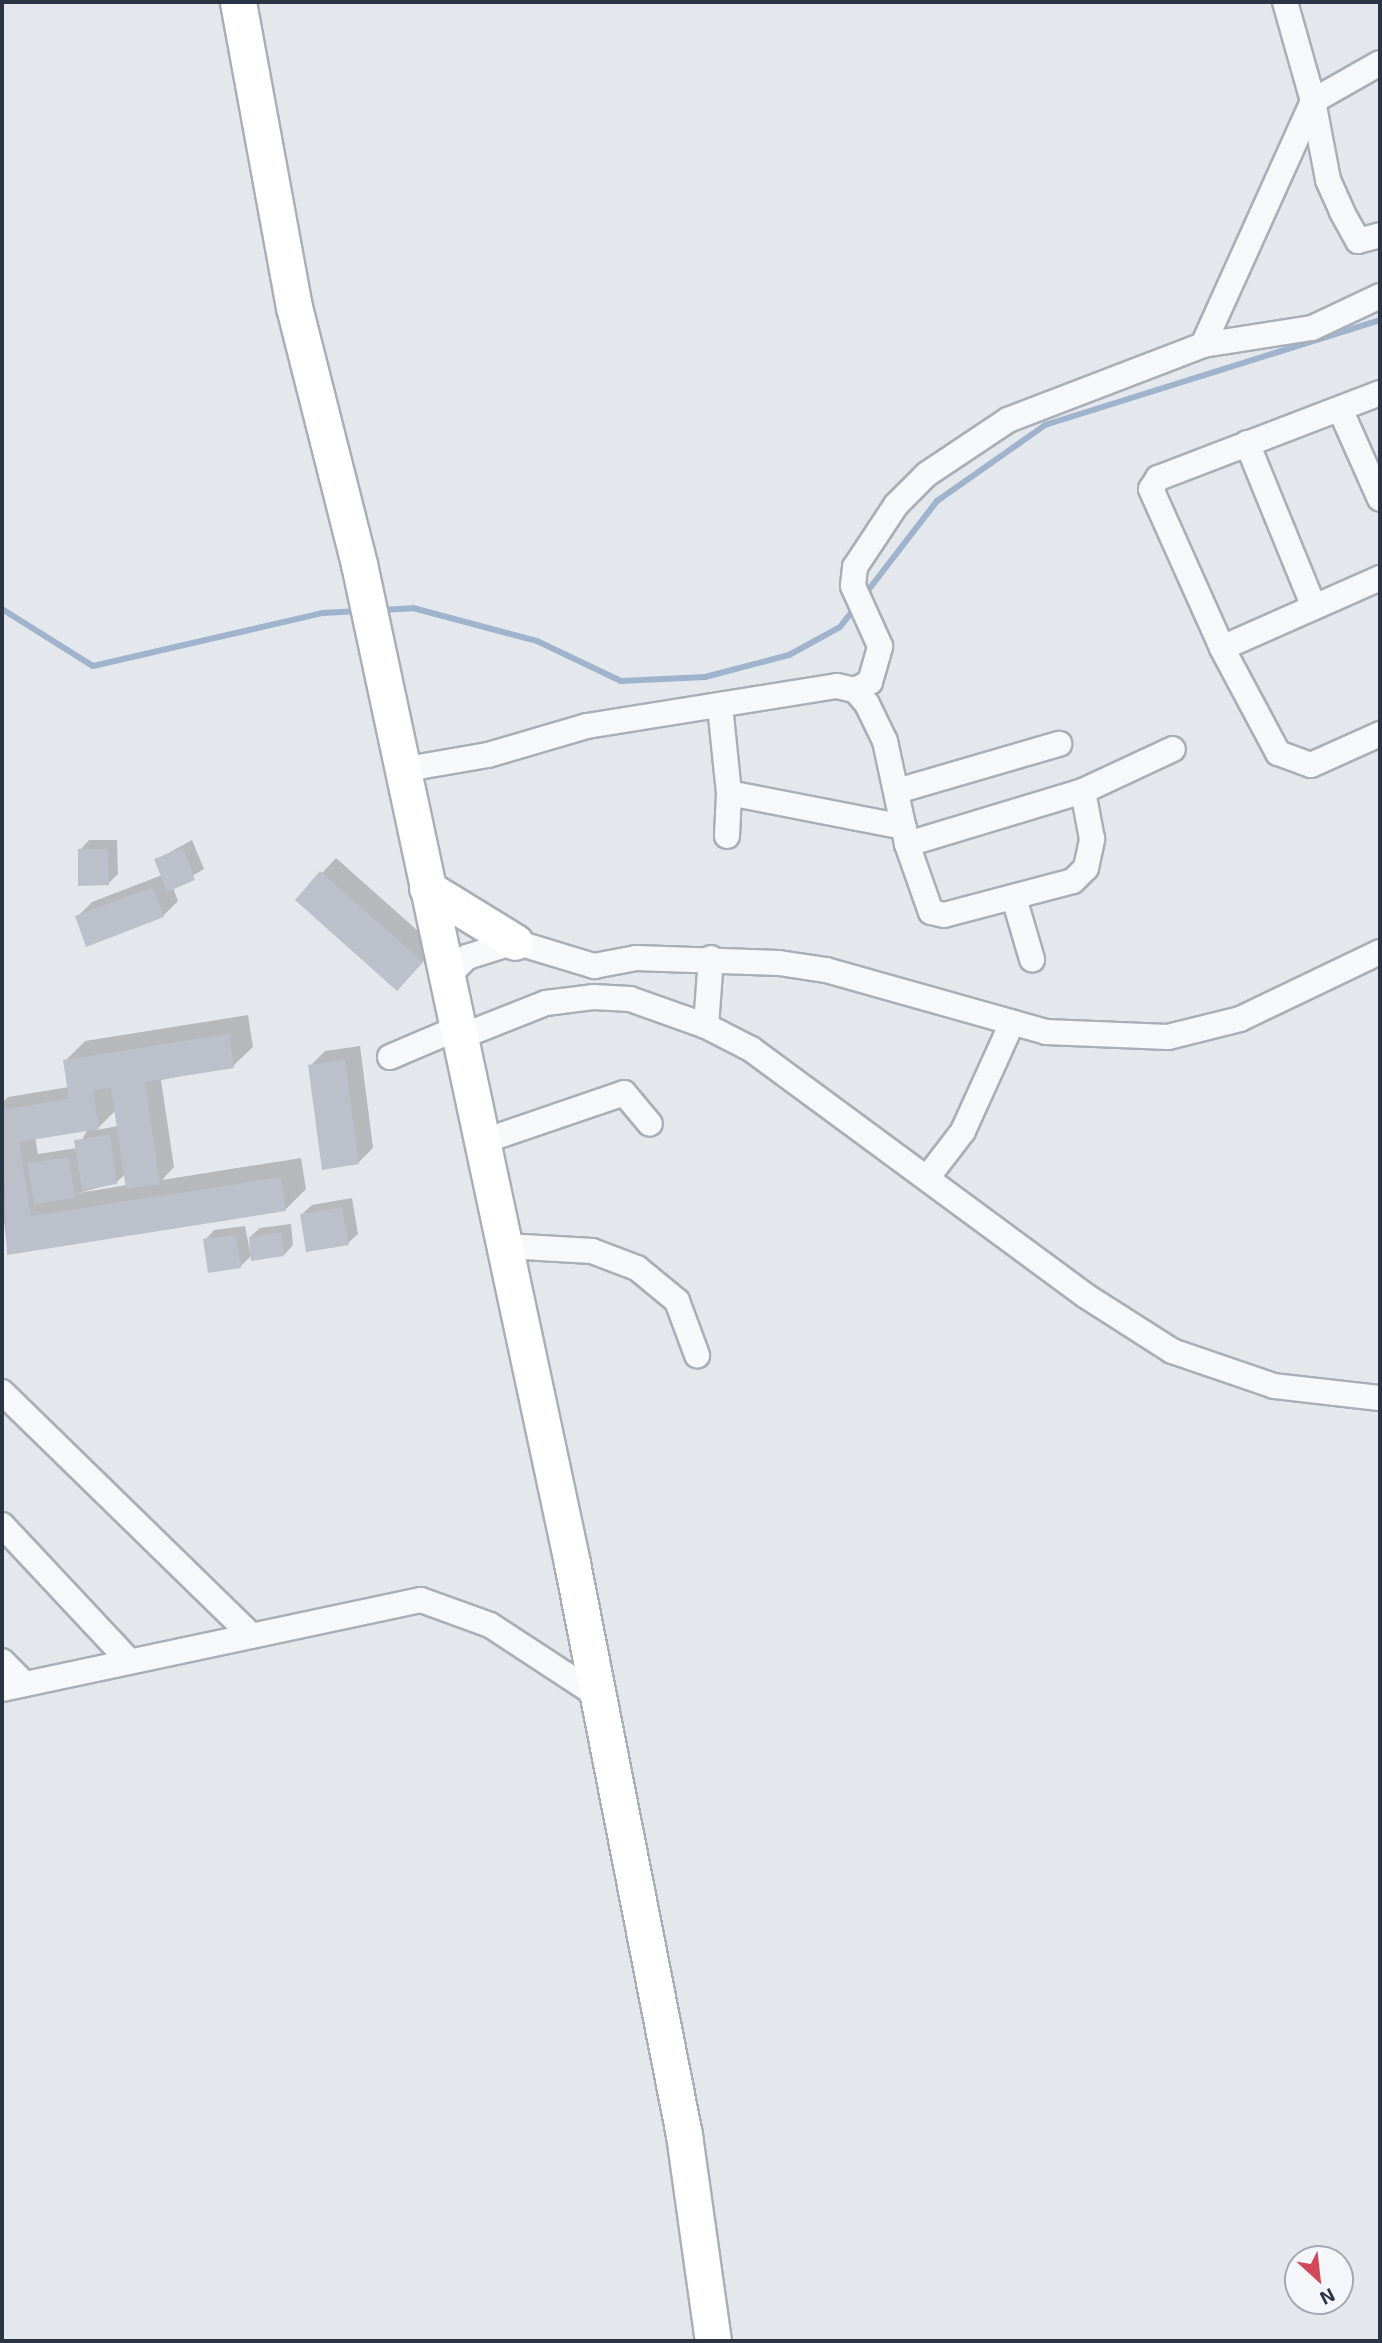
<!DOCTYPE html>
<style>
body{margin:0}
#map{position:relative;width:1382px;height:2343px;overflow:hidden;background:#e4e7ec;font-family:"Exo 2",sans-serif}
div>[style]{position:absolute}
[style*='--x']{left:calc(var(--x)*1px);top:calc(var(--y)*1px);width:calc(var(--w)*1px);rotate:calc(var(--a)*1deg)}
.shadow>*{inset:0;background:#0003}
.stream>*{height:6px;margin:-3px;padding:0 3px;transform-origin:3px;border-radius:3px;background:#9fb4cc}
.building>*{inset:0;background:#bbc0ca}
.roads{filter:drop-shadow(2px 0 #a9aeb7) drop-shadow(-2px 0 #a9aeb7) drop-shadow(0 2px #a9aeb7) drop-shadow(0 -2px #a9aeb7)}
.street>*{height:24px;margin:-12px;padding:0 12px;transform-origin:12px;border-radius:12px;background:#f7f8fa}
.secondary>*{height:35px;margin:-17.5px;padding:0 17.5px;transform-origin:17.5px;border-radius:17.5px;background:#fff}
span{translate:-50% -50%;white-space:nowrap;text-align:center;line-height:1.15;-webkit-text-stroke:7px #f4f6f9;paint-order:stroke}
.frame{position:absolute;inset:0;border:4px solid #2b3445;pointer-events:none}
.north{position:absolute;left:1284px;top:2245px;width:70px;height:70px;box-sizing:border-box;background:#f4f6f9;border:2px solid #a4a8b1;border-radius:50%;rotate:153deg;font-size:19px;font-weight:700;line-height:28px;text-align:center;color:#2b3445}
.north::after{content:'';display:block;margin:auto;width:24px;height:32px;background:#d1495b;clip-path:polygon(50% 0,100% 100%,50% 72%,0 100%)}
</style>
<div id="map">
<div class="shadow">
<div style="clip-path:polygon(89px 840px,117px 840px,118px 874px,108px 884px,80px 850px)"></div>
<div style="clip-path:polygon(192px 840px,204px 869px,173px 887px,178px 901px,163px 916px,77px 917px,92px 902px,162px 875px,156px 860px)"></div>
<div style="clip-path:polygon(336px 858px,436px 947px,412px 974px,297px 900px)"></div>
<div style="clip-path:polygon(evenodd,248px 1015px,253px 1047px,233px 1066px,161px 1080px,174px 1167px,162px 1180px,301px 1158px,306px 1189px,286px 1209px,8px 1253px,2px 1207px,2px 1103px,8px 1097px,69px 1087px,65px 1061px,85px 1041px,248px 1015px,116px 1110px,118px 1126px,96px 1130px,116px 1110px,248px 1015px,88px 1129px,77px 1148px,38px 1154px,35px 1137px,88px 1129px,248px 1015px,126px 1173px,127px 1185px,78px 1193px,116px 1183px,126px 1173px)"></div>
<div style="clip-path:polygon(360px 1046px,373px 1148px,358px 1163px,310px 1066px,325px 1051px)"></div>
<div style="clip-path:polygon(352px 1198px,358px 1234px,348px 1243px,302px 1214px,312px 1205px)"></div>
<div style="clip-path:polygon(291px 1224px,293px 1245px,284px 1255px,250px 1237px,260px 1228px)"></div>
<div style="clip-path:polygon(245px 1226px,251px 1256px,240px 1267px,205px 1240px,214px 1230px)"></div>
</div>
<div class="stream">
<div style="--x:863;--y:597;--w:121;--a:-52.4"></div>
<div style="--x:937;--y:501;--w:132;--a:-35.1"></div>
<div style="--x:1045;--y:425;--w:351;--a:-17.4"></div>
<div style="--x:2;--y:609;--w:107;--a:32.1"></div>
<div style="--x:93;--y:666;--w:236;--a:-13"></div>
<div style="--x:323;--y:613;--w:36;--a:-3"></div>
<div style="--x:380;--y:610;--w:33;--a:-3"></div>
<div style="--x:413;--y:608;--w:128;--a:14.9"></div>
<div style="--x:537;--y:641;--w:93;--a:25.5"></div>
<div style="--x:621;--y:681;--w:84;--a:-2.7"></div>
<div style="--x:705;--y:677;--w:87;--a:-14.7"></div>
<div style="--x:789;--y:655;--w:58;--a:-28.8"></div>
<div style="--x:840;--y:627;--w:24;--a:-52"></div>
</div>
<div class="building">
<div style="clip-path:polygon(183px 848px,195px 880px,167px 892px,154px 859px)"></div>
<div style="clip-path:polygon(78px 849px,108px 849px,109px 885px,78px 886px)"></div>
<div style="clip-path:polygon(320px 871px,423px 962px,397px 991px,295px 900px)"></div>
<div style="clip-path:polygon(153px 887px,164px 917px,86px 947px,75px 916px)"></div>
<div style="clip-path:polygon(229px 1034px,234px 1068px,145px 1082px,160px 1184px,126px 1189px,111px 1088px,93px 1090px,99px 1129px,19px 1142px,31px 1216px,281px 1177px,286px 1211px,7px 1255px,2px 1110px,69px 1099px,63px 1060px)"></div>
<div style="clip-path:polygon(345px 1060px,359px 1164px,322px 1170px,308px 1065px)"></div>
<div style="clip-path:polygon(110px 1135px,117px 1184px,82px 1190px,74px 1140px)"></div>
<div style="clip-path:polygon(69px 1157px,75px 1198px,34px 1204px,28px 1163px)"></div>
<div style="clip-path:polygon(342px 1207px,349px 1245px,306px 1252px,300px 1214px)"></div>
<div style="clip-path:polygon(281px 1232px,284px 1256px,251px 1261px,249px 1237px)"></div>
<div style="clip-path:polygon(236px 1235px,241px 1268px,208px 1273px,203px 1239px)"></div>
</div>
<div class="roads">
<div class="street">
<div style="--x:1285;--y:2;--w:103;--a:74.2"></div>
<div style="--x:1313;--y:101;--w:77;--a:-29.6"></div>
<div style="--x:1203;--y:345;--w:110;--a:-8.9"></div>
<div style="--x:1312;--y:328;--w:75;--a:-25.2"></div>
<div style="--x:1380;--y:393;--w:238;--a:159"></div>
<div style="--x:1158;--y:478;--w:13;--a:122"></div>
<div style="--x:1151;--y:489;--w:174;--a:65.9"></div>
<div style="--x:1222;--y:648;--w:119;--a:61.9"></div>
<div style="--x:1278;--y:753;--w:35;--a:20"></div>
<div style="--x:1311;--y:765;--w:76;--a:-24.2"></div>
<div style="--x:1340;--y:409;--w:98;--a:66"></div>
<div style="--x:1247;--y:443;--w:177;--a:67.8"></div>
<div style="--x:1222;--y:648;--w:173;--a:-23.9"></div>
<div style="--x:855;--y:690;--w:17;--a:-28"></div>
<div style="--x:870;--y:682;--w:37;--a:-74"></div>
<div style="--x:880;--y:646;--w:66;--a:-114.2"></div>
<div style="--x:853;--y:586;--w:19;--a:-84"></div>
<div style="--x:855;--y:567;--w:74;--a:-56.5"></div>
<div style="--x:896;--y:505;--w:44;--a:-45"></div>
<div style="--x:927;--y:474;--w:97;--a:-33.7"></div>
<div style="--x:1008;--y:420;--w:209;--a:-21"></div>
<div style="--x:1203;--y:345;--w:268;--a:-65.7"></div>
<div style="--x:1313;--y:101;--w:80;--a:79.2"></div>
<div style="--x:1328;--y:180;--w:35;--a:66"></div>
<div style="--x:1342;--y:212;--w:33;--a:61"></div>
<div style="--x:1358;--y:241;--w:23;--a:-15"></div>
<div style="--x:720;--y:706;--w:87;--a:84.1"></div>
<div style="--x:729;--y:793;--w:178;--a:11"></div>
<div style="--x:401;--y:770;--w:88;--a:-9.8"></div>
<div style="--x:488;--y:755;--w:103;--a:-16.3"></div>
<div style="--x:587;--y:726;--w:253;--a:-9.1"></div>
<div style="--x:837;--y:686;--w:18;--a:13"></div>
<div style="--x:855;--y:690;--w:18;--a:49"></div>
<div style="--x:867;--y:704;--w:41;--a:64.1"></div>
<div style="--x:885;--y:741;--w:105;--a:77.9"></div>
<div style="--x:907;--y:844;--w:72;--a:70.6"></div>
<div style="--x:931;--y:912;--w:13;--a:13"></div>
<div style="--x:944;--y:915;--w:133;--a:-14.8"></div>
<div style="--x:1073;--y:881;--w:18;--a:-45"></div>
<div style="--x:1086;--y:868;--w:30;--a:-78"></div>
<div style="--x:1092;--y:839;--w:49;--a:-100.6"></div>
<div style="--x:1083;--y:791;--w:184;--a:163.2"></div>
<div style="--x:897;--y:791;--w:169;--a:-16.2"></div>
<div style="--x:1083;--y:791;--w:99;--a:-25"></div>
<div style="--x:727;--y:836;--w:43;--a:-87.3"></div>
<div style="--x:1014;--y:898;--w:64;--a:73.6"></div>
<div style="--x:446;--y:978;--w:30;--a:-45"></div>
<div style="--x:467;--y:957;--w:50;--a:-17.4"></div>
<div style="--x:515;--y:942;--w:83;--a:16.9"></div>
<div style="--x:594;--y:966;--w:43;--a:-10.8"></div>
<div style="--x:636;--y:958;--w:143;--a:2"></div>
<div style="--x:779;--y:963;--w:48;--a:8.5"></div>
<div style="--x:826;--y:970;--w:229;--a:15.7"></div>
<div style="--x:1046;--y:1032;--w:122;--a:2.3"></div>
<div style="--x:1168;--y:1037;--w:74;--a:-14"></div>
<div style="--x:1240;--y:1019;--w:155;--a:-25.6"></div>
<div style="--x:706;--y:1026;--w:68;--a:-85.8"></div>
<div style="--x:460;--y:1037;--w:92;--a:-21.6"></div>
<div style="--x:546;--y:1003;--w:47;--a:-7.3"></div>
<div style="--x:593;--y:997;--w:37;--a:3"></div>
<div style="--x:630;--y:999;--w:81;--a:19.6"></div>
<div style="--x:706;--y:1026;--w:51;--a:27.1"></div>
<div style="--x:751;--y:1049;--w:416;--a:36.4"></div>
<div style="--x:1086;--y:1296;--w:102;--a:32.6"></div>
<div style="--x:1172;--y:1351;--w:108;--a:18.9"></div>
<div style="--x:1274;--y:1386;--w:107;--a:6.5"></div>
<div style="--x:390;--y:1057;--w:74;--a:-23.1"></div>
<div style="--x:484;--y:1141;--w:148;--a:-18.9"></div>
<div style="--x:624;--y:1093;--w:40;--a:50"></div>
<div style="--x:927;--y:1178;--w:59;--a:-52.5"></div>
<div style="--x:963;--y:1131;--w:119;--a:-65.6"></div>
<div style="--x:506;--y:1246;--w:86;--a:3.3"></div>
<div style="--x:592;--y:1251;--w:48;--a:20.7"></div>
<div style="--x:637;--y:1268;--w:52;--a:39.5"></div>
<div style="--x:677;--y:1301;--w:58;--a:69.7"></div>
<div style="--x:2;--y:1392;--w:349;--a:44.3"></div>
<div style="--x:2;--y:1525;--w:187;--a:46.9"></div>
<div style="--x:2;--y:1661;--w:31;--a:45"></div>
<div style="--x:2;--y:1689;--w:428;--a:-12"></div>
<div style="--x:421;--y:1600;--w:73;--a:19.9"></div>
<div style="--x:490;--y:1625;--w:128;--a:33.2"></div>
</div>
<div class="secondary">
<div style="--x:238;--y:2;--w:310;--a:79.6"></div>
<div style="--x:294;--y:307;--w:265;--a:75.8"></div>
<div style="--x:359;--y:564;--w:1021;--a:77.96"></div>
<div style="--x:572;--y:1563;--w:583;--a:78.92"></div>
<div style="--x:684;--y:2135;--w:208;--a:82"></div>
<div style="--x:427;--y:888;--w:103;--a:31.5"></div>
</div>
</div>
<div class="frame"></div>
<div class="north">N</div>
</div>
